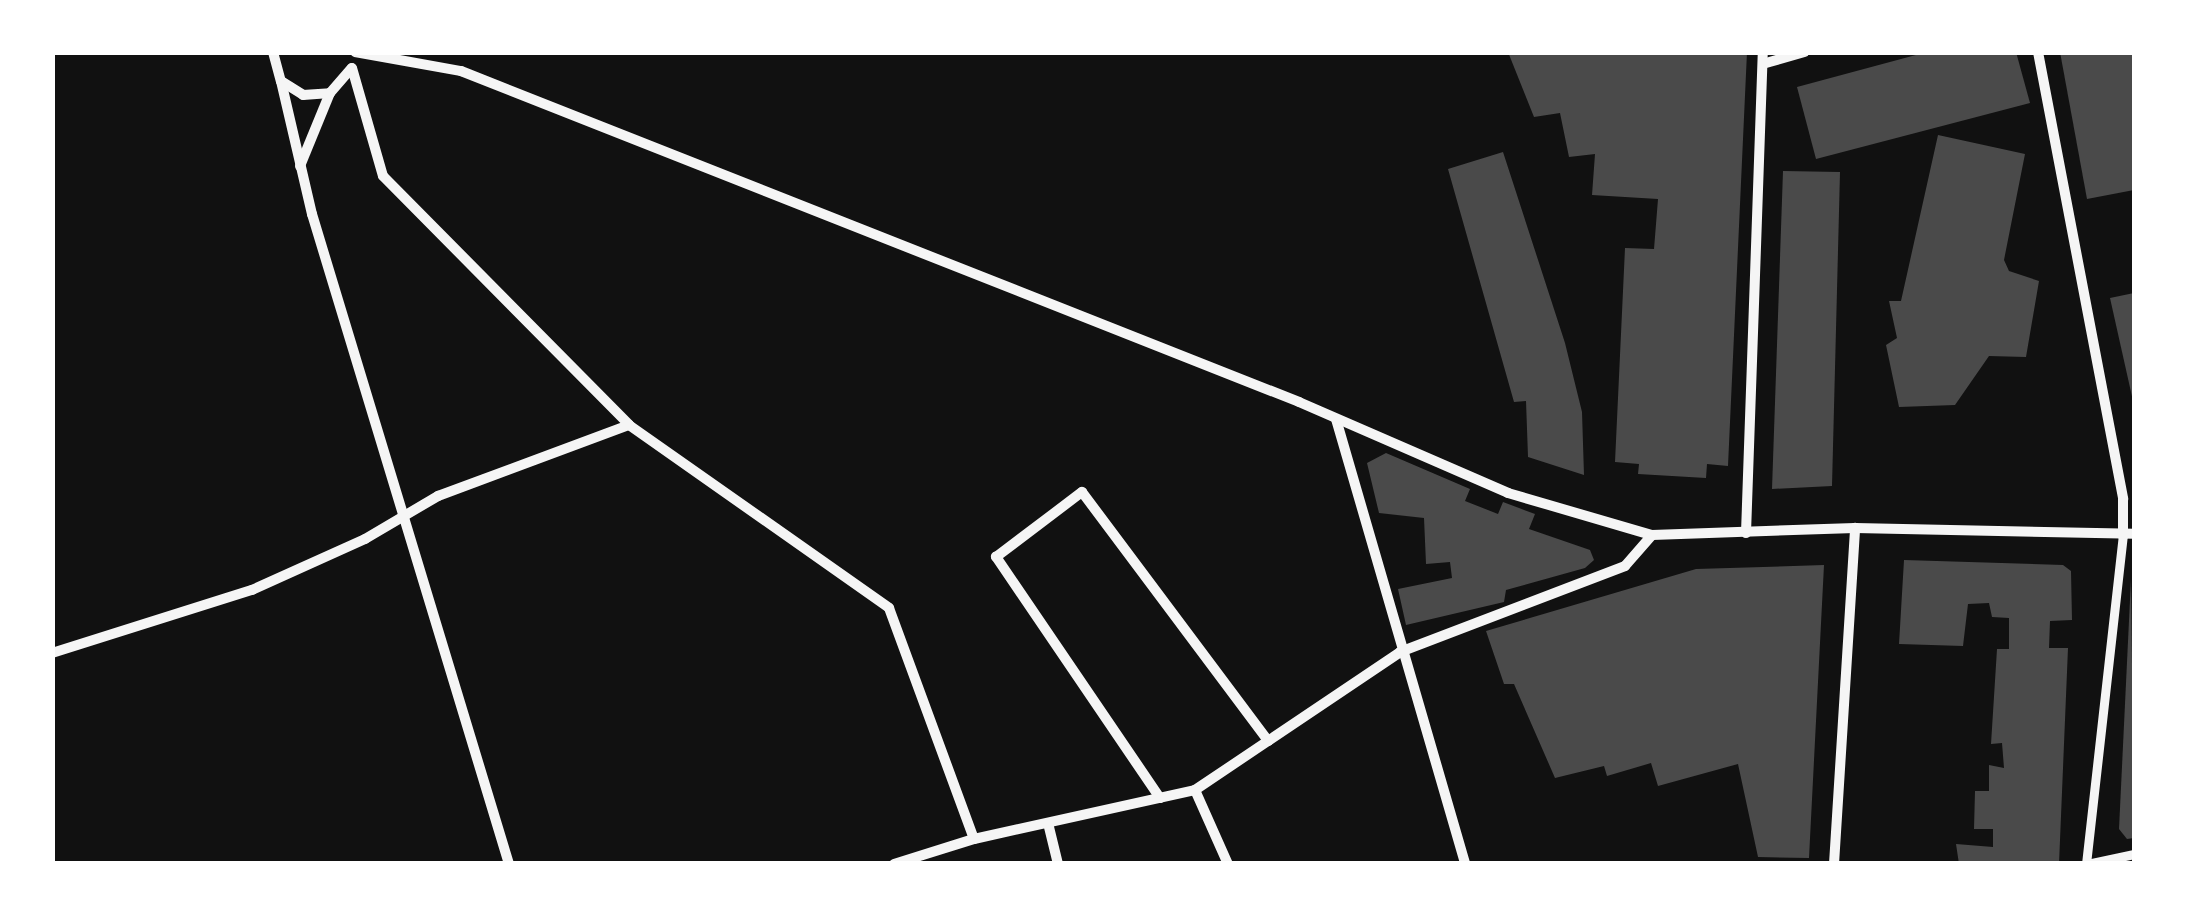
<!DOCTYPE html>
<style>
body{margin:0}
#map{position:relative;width:2187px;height:916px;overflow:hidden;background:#111;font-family:Helvetica,sans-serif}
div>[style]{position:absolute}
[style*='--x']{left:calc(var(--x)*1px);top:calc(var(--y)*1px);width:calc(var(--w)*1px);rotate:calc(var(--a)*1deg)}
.building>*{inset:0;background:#4a4a4a}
.pedestrian>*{height:9px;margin:-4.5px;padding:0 4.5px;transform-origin:4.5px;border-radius:4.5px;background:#f5f5f5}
.minor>*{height:10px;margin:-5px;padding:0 5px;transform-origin:5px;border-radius:5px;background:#f5f5f5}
span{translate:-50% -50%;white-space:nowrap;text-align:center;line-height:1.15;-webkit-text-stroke:9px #fff;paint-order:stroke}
.frame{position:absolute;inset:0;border:55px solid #fff;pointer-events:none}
</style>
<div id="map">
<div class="building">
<div style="clip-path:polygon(1508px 52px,1747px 52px,1728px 466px,1707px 464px,1706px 478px,1638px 474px,1639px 464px,1615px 462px,1625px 248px,1654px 249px,1658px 199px,1592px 195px,1595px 154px,1569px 157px,1560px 113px,1534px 117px)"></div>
<div style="clip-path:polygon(1927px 52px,2016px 52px,2030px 103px,1816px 159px,1797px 87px)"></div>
<div style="clip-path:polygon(2060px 52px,2134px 52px,2134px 190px,2087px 199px)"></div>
<div style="clip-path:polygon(1938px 135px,2025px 154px,2004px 260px,2009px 271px,2039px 281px,2026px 357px,1989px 356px,1955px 405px,1899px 407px,1886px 345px,1897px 338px,1889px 301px,1901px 301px)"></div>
<div style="clip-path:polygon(1503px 152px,1565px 343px,1582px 412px,1584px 475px,1528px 457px,1526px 401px,1514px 402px,1448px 169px)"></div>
<div style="clip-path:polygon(1783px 171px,1840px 172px,1832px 486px,1772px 489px)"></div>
<div style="clip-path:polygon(2134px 293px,2134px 401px,2133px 401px,2110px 298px)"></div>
<div style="clip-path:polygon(1386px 453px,1470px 489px,1465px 501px,1498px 514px,1503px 502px,1535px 514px,1529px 529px,1590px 550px,1594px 560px,1585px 568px,1506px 590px,1504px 602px,1406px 625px,1398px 589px,1452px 578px,1450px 562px,1426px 564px,1424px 518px,1379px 513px,1367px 463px)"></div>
<div style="clip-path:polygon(1904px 560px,2063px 565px,2071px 571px,2072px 620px,2050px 621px,2049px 648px,2068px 648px,2059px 864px,1959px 864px,1956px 844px,1993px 847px,1993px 829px,1974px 829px,1975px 791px,1989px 791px,1989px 765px,2004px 768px,2002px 743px,1991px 744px,1997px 649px,2009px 649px,2009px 618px,1992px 617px,1989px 603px,1968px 604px,1963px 646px,1899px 644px)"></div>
<div style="clip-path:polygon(1824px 565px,1809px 858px,1758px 857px,1738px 764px,1658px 786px,1651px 763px,1607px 776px,1604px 766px,1555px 778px,1514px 684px,1504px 684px,1486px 631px,1696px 569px)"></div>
<div style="clip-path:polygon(2131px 579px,2134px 838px,2127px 839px,2119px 829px)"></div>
</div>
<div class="pedestrian">
<div style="--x:2086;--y:864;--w:330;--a:-83.6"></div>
<div style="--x:2087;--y:864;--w:48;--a:-12"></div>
</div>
<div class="minor">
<div style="--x:273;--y:52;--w:30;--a:75"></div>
<div style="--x:281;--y:81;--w:26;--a:32"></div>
<div style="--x:303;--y:95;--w:27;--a:-4"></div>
<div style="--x:330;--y:93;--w:33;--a:-49"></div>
<div style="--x:355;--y:52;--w:108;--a:10.2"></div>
<div style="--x:461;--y:71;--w:901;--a:21.55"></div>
<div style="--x:1299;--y:402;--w:228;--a:23.5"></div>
<div style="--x:1508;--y:493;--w:150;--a:16.3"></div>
<div style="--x:1652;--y:535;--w:203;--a:-2"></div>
<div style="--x:1855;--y:528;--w:279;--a:1.2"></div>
<div style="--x:2038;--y:52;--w:455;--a:79.2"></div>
<div style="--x:2123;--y:499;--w:37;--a:90"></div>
<div style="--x:1766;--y:63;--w:40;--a:-16"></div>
<div style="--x:352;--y:68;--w:112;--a:74"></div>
<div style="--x:383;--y:176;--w:350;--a:45.3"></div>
<div style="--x:629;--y:425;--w:318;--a:35.1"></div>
<div style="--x:889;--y:608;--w:246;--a:69.8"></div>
<div style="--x:281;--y:81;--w:137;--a:76.9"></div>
<div style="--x:312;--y:214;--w:679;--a:73.14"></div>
<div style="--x:300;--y:166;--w:79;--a:-67.7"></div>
<div style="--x:1336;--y:419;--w:463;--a:73.8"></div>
<div style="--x:1746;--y:533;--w:481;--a:-88"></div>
<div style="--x:52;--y:653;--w:210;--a:-17.5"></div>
<div style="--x:252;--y:590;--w:124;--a:-24.3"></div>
<div style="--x:365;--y:539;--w:85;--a:-30.5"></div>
<div style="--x:438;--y:496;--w:204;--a:-20.4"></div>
<div style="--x:1195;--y:790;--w:81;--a:66"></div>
<div style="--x:1160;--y:798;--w:292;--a:-124.2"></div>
<div style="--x:996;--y:557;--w:108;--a:-37.1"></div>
<div style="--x:1082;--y:492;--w:311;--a:53.2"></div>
<div style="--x:1048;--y:823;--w:42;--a:76.3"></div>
<div style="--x:894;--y:864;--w:84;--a:-17.4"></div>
<div style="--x:974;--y:839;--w:226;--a:-12.5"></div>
<div style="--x:1195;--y:790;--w:247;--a:-33.9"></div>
<div style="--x:1400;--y:652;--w:241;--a:-20.9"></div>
<div style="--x:1625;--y:566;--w:41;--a:-48.9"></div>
<div style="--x:1834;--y:864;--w:337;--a:-86.4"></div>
</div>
<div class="frame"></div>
</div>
